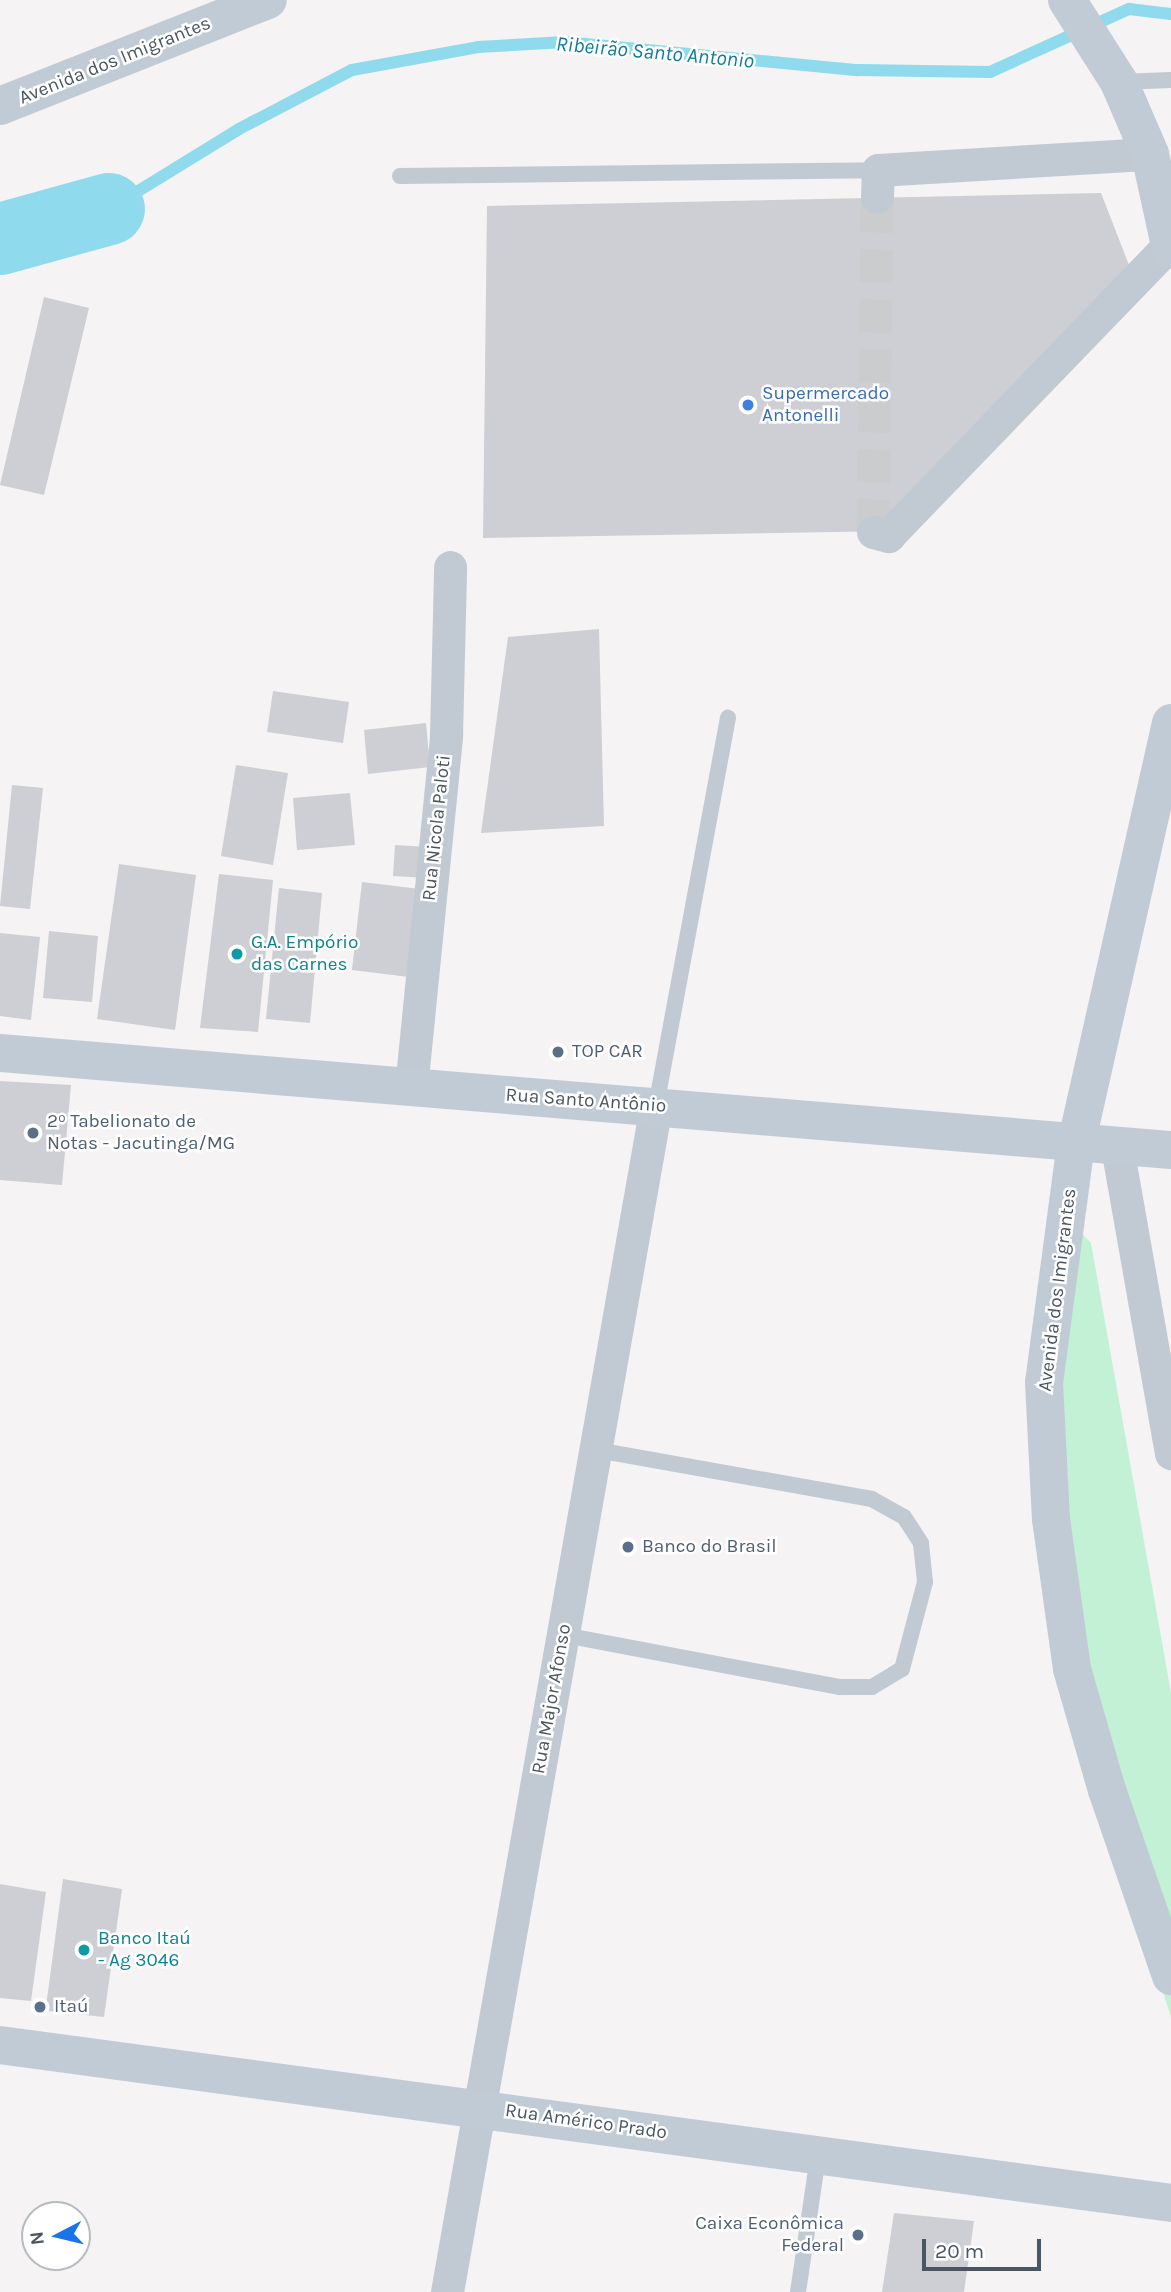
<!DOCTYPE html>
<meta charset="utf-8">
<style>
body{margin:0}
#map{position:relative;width:1171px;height:2292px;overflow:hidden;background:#f5f3f3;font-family:Karla,sans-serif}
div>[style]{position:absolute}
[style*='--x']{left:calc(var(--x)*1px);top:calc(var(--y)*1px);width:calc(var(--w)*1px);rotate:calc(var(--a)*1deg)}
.green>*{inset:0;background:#c3f1d5}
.stream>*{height:12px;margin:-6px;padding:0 6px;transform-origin:6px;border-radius:6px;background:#90daee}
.river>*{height:72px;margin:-36px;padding:0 36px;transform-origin:36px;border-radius:36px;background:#90daee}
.building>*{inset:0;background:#cdcfd5}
.street-tunnel>*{height:33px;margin-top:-16.5px;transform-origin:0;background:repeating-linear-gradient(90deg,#caccce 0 33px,transparent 0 50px)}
.lane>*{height:16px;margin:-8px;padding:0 8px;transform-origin:8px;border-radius:8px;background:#c1cad2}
.street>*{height:33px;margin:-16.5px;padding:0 16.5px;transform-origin:16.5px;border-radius:16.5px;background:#c1cad2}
.secondary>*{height:38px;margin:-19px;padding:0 19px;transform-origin:19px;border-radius:19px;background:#c1cbd6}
.dots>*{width:19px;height:19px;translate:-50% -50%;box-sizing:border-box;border:4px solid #fff;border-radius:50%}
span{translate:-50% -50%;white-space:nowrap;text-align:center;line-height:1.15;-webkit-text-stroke:5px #fff;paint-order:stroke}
.street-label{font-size:19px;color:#4a5661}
.shop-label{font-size:19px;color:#366cbe}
.left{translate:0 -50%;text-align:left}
.culture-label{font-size:19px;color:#0d838f}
.service-label{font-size:19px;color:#4e5e75}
.right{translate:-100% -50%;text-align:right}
.water-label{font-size:21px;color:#0c7c9b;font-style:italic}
.north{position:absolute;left:21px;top:2201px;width:70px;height:70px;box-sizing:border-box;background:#fff;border:2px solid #b7bbc0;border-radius:50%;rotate:263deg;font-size:19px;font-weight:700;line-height:28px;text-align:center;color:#4a5661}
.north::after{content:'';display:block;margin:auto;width:24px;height:32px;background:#1a73e8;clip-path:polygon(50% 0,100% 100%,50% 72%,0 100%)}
.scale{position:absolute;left:922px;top:2239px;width:119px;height:32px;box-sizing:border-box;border:4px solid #4a5661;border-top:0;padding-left:9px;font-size:21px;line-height:24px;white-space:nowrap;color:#4a5661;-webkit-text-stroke:5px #fff;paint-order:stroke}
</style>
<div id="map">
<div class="green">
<div style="clip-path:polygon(1067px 1218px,1091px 1243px,1171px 1693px,1171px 2017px,1064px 1685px,1039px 1497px)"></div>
</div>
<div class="stream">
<div style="--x:109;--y:209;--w:153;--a:-31.6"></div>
<div style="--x:239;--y:129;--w:127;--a:-27.6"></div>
<div style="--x:352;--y:70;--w:128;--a:-10.3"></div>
<div style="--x:478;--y:47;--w:87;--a:-3.3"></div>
<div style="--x:565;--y:42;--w:294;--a:5.5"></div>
<div style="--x:858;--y:70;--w:132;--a:0.9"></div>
<div style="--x:990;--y:72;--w:153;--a:-24.4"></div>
<div style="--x:1129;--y:9;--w:42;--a:6.8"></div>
</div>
<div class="river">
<div style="--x:0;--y:239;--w:113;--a:-15.4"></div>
</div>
<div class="building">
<div style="clip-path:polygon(1101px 193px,1134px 278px,892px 531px,483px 538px,487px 206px)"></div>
<div style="clip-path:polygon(44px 297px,89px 308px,44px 495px,0 485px)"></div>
<div style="clip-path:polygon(599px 629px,604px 826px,481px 833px,508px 637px)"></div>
<div style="clip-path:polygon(273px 691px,349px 702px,343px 743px,267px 732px)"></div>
<div style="clip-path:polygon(426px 723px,430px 767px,368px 774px,364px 730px)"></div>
<div style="clip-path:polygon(236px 765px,288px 773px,273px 865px,221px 856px)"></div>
<div style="clip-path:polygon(12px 785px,43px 788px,30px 909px,0 906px)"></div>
<div style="clip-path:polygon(350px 793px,355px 845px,297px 850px,293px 798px)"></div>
<div style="clip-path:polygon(395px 845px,428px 847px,427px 878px,393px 876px)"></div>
<div style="clip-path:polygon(119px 864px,196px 875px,175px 1030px,97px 1019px)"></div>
<div style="clip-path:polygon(219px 874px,273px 880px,258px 1032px,200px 1028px)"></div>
<div style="clip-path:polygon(362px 882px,420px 889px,409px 977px,352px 970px)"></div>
<div style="clip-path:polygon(279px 888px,322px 893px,310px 1023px,266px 1019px)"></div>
<div style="clip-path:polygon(49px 931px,98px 936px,92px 1002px,43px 998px)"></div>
<div style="clip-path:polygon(0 933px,40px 937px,31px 1020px,0 1016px)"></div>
<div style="clip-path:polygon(0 1081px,71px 1085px,62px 1185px,0 1180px)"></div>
<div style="clip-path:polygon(63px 1879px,122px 1889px,104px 2017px,48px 2011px,45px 2014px)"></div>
<div style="clip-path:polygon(0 1884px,46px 1892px,31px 2001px,0 1998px)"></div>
<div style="clip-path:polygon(894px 2213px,974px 2221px,964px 2292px,882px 2292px)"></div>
</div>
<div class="street-tunnel">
<div style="--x:873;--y:532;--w:335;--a:-89.3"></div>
</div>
<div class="lane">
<div style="--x:1119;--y:82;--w:52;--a:-2.2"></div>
<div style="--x:400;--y:176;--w:478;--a:-0.7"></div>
<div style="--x:656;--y:1106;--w:395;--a:-79.5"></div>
<div style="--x:564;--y:1635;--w:281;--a:10.7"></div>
<div style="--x:840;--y:1687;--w:32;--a:0"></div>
<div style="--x:872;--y:1687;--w:35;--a:-31"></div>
<div style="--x:902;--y:1669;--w:90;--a:-75.2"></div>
<div style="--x:925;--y:1582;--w:39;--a:-96"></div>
<div style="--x:921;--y:1543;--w:31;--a:-123"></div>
<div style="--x:904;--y:1517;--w:37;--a:-151"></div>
<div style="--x:872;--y:1499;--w:280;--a:-169.9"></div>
<div style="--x:798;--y:2292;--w:137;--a:-81.6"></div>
</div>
<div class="street">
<div style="--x:877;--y:197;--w:27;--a:-88"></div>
<div style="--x:878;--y:170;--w:272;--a:-3.4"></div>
<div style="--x:873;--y:532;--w:16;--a:15"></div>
<div style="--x:888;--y:536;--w:406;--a:-46"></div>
<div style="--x:411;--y:1088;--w:354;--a:-84.3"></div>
<div style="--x:446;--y:736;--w:169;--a:-88.6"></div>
<div style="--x:1117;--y:1147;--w:311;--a:80"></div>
<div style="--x:447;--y:2292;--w:1204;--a:-80.01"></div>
</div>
<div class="secondary">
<div style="--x:1067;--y:0;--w:97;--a:57.6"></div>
<div style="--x:1119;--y:82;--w:78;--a:66.7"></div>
<div style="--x:1150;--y:154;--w:98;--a:77.7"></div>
<div style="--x:0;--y:106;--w:288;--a:-21.6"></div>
<div style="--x:1171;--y:723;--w:431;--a:102.7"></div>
<div style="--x:1076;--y:1143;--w:241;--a:97.6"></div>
<div style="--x:1044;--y:1382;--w:137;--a:87.1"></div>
<div style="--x:1051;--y:1519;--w:151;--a:82"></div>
<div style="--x:1072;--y:1669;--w:126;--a:73.9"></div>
<div style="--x:1107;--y:1790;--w:197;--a:71"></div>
<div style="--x:0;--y:1053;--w:1175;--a:4.74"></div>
<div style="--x:0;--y:2045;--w:1182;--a:7.68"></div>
</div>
<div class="dots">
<div style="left:748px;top:405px;background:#3f7fe0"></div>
<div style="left:237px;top:954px;background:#0f9aa8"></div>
<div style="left:558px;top:1052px;background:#5c6f8a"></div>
<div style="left:33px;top:1133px;background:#5c6f8a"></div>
<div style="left:628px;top:1547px;background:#5c6f8a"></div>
<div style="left:84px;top:1950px;background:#0f9aa8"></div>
<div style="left:40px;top:2007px;background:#5c6f8a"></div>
<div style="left:858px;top:2235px;background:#5c6f8a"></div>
</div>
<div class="street-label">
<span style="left:115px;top:61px;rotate:-22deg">Avenida dos Imigrantes</span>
<span style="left:437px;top:828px;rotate:-84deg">Rua Nicola Paloti</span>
<span style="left:586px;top:1101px;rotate:4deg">Rua Santo Antônio</span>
<span style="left:1058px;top:1290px;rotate:-83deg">Avenida dos Imigrantes</span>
<span style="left:552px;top:1699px;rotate:-80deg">Rua Major Afonso</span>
<span style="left:586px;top:2122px;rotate:8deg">Rua Américo Prado</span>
</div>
<div class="shop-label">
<span class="left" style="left:762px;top:405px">Supermercado<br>Antonelli</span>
</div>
<div class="culture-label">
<span class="left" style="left:251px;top:954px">G.A. Empório<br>das Carnes</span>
<span class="left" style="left:98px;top:1950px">Banco Itaú<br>- Ag 3046</span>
</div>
<div class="service-label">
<span class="left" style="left:572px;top:1052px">TOP CAR</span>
<span class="left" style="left:47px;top:1133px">2⁰ Tabelionato de<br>Notas - Jacutinga/MG</span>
<span class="left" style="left:642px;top:1547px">Banco do Brasil</span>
<span class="left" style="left:54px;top:2007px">Itaú</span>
<span class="right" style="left:844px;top:2235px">Caixa Econômica<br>Federal</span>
</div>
<div class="water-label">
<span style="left:655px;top:52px;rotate:5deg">Ribeirão Santo Antonio</span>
</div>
<div class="north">N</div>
<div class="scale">20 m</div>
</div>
